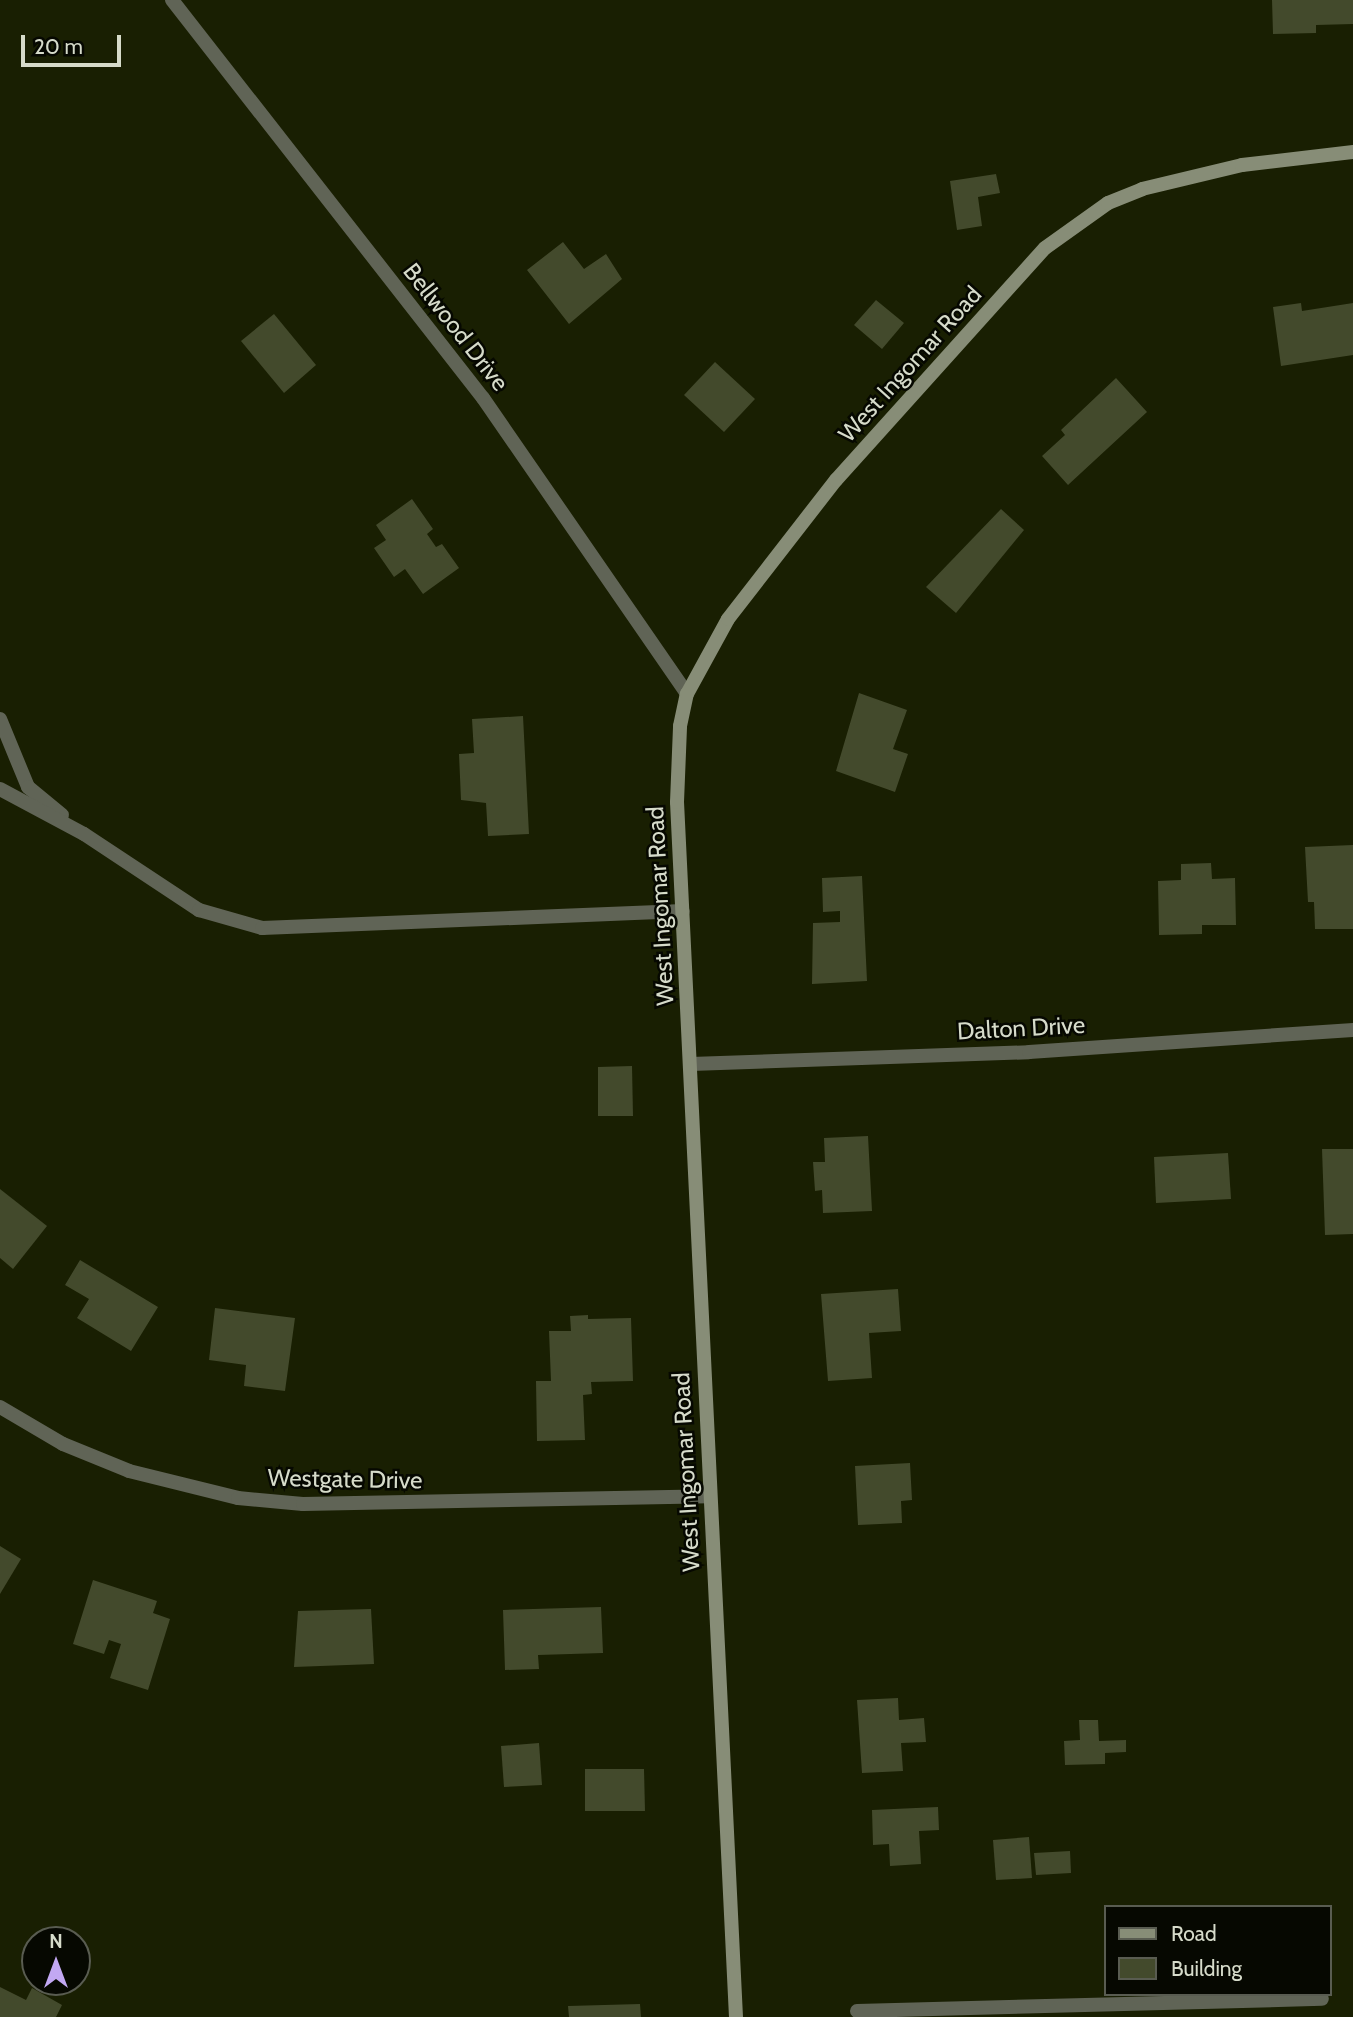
<!DOCTYPE html>
<style>
body{margin:0}
#map{position:relative;width:1353px;height:2017px;overflow:hidden;background:#191f02;font-family:Cabin,sans-serif}
div>[style]{position:absolute}
[style*='--x']{left:calc(var(--x)*1px);top:calc(var(--y)*1px);width:calc(var(--w)*1px);rotate:calc(var(--a)*1deg)}
.building>*{inset:0;background:#434a2c}
.lane>*{height:14px;margin:-7px;padding:0 7px;transform-origin:7px;border-radius:7px;background:#606456}
.street>*{height:14px;margin:-7px;padding:0 7px;transform-origin:7px;border-radius:7px;background:#606456}
.secondary>*{height:14px;margin:-7px;padding:0 7px;transform-origin:7px;border-radius:7px;background:#878d77}
span{translate:-50% -50%;white-space:nowrap;text-align:center;line-height:1.15;-webkit-text-stroke:5px #060801;paint-order:stroke}
.street-label{font-size:24px;color:#d6dbca}
.legend{position:absolute;left:1104px;top:1905px;width:228px;height:91px;box-sizing:border-box;background:#060801;border:2px solid #595c51;margin:0;padding:9px 12px;list-style:none;font-size:21px;color:#d6dbca}
.legend li{display:flex;align-items:center;gap:14px;height:35px}
.legend b{width:35px;border:2px solid #595c51}
.north{position:absolute;left:21px;top:1926px;width:70px;height:70px;box-sizing:border-box;background:#060801;border:2px solid #595c51;border-radius:50%;rotate:0deg;font-size:19px;font-weight:700;line-height:28px;text-align:center;color:#d6dbca}
.north::after{content:'';display:block;margin:auto;width:24px;height:32px;background:#c2a8f3;clip-path:polygon(50% 0,100% 100%,50% 72%,0 100%)}
.scale{position:absolute;left:21px;top:35px;width:100px;height:32px;box-sizing:border-box;border:4px solid #d6dbca;border-top:0;padding-left:9px;font-size:21px;line-height:24px;white-space:nowrap;color:#d6dbca;-webkit-text-stroke:5px #060801;paint-order:stroke}
</style>
<div id="map">
<div class="building">
<div style="clip-path:polygon(1272px 0,1353px 0,1353px 24px,1316px 25px,1316px 33px,1273px 34px)"></div>
<div style="clip-path:polygon(996px 174px,1000px 193px,978px 197px,982px 226px,957px 230px,950px 181px)"></div>
<div style="clip-path:polygon(563px 242px,584px 269px,606px 254px,622px 279px,569px 324px,527px 270px)"></div>
<div style="clip-path:polygon(876px 300px,904px 323px,882px 349px,854px 325px)"></div>
<div style="clip-path:polygon(1301px 303px,1302px 311px,1353px 303px,1353px 355px,1281px 366px,1273px 307px)"></div>
<div style="clip-path:polygon(274px 314px,316px 365px,284px 393px,241px 341px)"></div>
<div style="clip-path:polygon(715px 362px,755px 399px,724px 432px,684px 395px)"></div>
<div style="clip-path:polygon(1116px 378px,1147px 412px,1068px 485px,1042px 456px,1065px 435px,1061px 430px)"></div>
<div style="clip-path:polygon(412px 499px,433px 529px,427px 534px,436px 547px,442px 544px,459px 568px,423px 594px,405px 569px,394px 577px,374px 548px,386px 540px,376px 525px)"></div>
<div style="clip-path:polygon(1001px 509px,1024px 530px,956px 613px,926px 587px)"></div>
<div style="clip-path:polygon(859px 693px,907px 710px,893px 749px,908px 754px,895px 792px,836px 771px)"></div>
<div style="clip-path:polygon(523px 716px,529px 834px,488px 836px,486px 803px,461px 800px,459px 754px,474px 753px,472px 719px)"></div>
<div style="clip-path:polygon(1353px 845px,1353px 929px,1315px 929px,1314px 902px,1308px 902px,1305px 847px)"></div>
<div style="clip-path:polygon(1211px 863px,1212px 879px,1235px 878px,1236px 925px,1202px 925px,1202px 934px,1159px 935px,1158px 881px,1181px 880px,1181px 864px)"></div>
<div style="clip-path:polygon(862px 876px,867px 981px,812px 984px,813px 923px,840px 922px,840px 911px,823px 912px,822px 878px)"></div>
<div style="clip-path:polygon(632px 1066px,633px 1116px,598px 1116px,598px 1067px)"></div>
<div style="clip-path:polygon(868px 1136px,872px 1211px,823px 1213px,822px 1190px,815px 1191px,813px 1162px,825px 1162px,824px 1138px)"></div>
<div style="clip-path:polygon(1322px 1149px,1353px 1149px,1353px 1234px,1325px 1235px)"></div>
<div style="clip-path:polygon(1228px 1153px,1231px 1199px,1156px 1203px,1154px 1157px)"></div>
<div style="clip-path:polygon(0 1189px,47px 1226px,13px 1269px,0 1258px)"></div>
<div style="clip-path:polygon(80px 1260px,158px 1307px,131px 1351px,77px 1318px,89px 1299px,65px 1285px)"></div>
<div style="clip-path:polygon(898px 1289px,901px 1331px,869px 1333px,872px 1378px,828px 1381px,821px 1294px)"></div>
<div style="clip-path:polygon(215px 1308px,295px 1318px,285px 1391px,244px 1386px,246px 1365px,209px 1360px)"></div>
<div style="clip-path:polygon(588px 1315px,588px 1319px,631px 1318px,633px 1381px,591px 1382px,592px 1394px,583px 1395px,585px 1440px,537px 1441px,536px 1381px,551px 1381px,549px 1331px,571px 1331px,570px 1316px)"></div>
<div style="clip-path:polygon(910px 1463px,912px 1500px,901px 1501px,902px 1523px,858px 1525px,855px 1466px)"></div>
<div style="clip-path:polygon(0 1546px,21px 1559px,0 1594px)"></div>
<div style="clip-path:polygon(93px 1580px,157px 1601px,153px 1613px,170px 1619px,148px 1690px,110px 1678px,121px 1644px,109px 1640px,104px 1654px,73px 1644px)"></div>
<div style="clip-path:polygon(601px 1607px,603px 1653px,538px 1655px,539px 1669px,505px 1670px,503px 1610px)"></div>
<div style="clip-path:polygon(371px 1609px,374px 1664px,294px 1667px,298px 1611px)"></div>
<div style="clip-path:polygon(898px 1698px,899px 1720px,924px 1718px,926px 1742px,901px 1743px,903px 1771px,862px 1773px,857px 1700px)"></div>
<div style="clip-path:polygon(1079px 1720px,1098px 1720px,1099px 1741px,1126px 1740px,1126px 1752px,1105px 1753px,1105px 1764px,1065px 1765px,1064px 1741px,1080px 1740px)"></div>
<div style="clip-path:polygon(539px 1743px,542px 1785px,504px 1787px,501px 1746px)"></div>
<div style="clip-path:polygon(585px 1769px,644px 1769px,645px 1811px,585px 1811px)"></div>
<div style="clip-path:polygon(938px 1807px,939px 1830px,919px 1831px,921px 1864px,890px 1866px,889px 1844px,873px 1845px,872px 1810px)"></div>
<div style="clip-path:polygon(1029px 1837px,1032px 1878px,996px 1880px,993px 1840px)"></div>
<div style="clip-path:polygon(1070px 1851px,1071px 1873px,1036px 1875px,1034px 1853px)"></div>
<div style="clip-path:polygon(0 1987px,26px 2000px,32px 1988px,62px 2005px,56px 2017px,0 2017px)"></div>
<div style="clip-path:polygon(640px 2004px,641px 2017px,569px 2017px,568px 2006px)"></div>
</div>
<div class="lane">
<div style="--x:0;--y:719;--w:74;--a:67.6"></div>
<div style="--x:28;--y:787;--w:44;--a:39.5"></div>
<div style="--x:0;--y:789;--w:95;--a:28.2"></div>
<div style="--x:84;--y:834;--w:138;--a:33.5"></div>
<div style="--x:199;--y:910;--w:66;--a:15.9"></div>
<div style="--x:262;--y:928;--w:421;--a:-2.3"></div>
<div style="--x:857;--y:2011;--w:465;--a:-1.5"></div>
</div>
<div class="street">
<div style="--x:172;--y:0;--w:505;--a:52"></div>
<div style="--x:483;--y:398;--w:359;--a:55.4"></div>
<div style="--x:691;--y:1064;--w:338;--a:-2"></div>
<div style="--x:1029;--y:1052;--w:325;--a:-3.9"></div>
<div style="--x:0;--y:1407;--w:73;--a:30.4"></div>
<div style="--x:63;--y:1444;--w:71;--a:22.2"></div>
<div style="--x:129;--y:1471;--w:112;--a:13.9"></div>
<div style="--x:238;--y:1498;--w:65;--a:5.3"></div>
<div style="--x:303;--y:1504;--w:406;--a:-1.1"></div>
</div>
<div class="secondary">
<div style="--x:736;--y:2017;--w:1216;--a:-92.78"></div>
<div style="--x:677;--y:802;--w:76;--a:-87.7"></div>
<div style="--x:680;--y:726;--w:33;--a:-78"></div>
<div style="--x:687;--y:694;--w:85;--a:-61.3"></div>
<div style="--x:728;--y:619;--w:176;--a:-52.2"></div>
<div style="--x:836;--y:480;--w:312;--a:-48"></div>
<div style="--x:1045;--y:248;--w:77;--a:-35.5"></div>
<div style="--x:1108;--y:203;--w:37;--a:-22"></div>
<div style="--x:1142;--y:189;--w:103;--a:-13.5"></div>
<div style="--x:1242;--y:165;--w:112;--a:-6.7"></div>
</div>
<div class="street-label">
<span style="left:456px;top:327px;rotate:52deg">Bellwood Drive</span>
<span style="left:910px;top:364px;rotate:-48deg">West Ingomar Road</span>
<span style="left:660px;top:906px;rotate:-93deg">West Ingomar Road</span>
<span style="left:1021px;top:1028px;rotate:-3deg">Dalton Drive</span>
<span style="left:686px;top:1472px;rotate:-93deg">West Ingomar Road</span>
<span style="left:345px;top:1479px;rotate:1deg">Westgate Drive</span>
</div>
<ul class="legend">
<li><b style="height:9px;background:#878d77"></b>Road</li>
<li><b style="height:19px;background:#434a2c"></b>Building</li>
</ul>
<div class="north">N</div>
<div class="scale">20 m</div>
</div>
